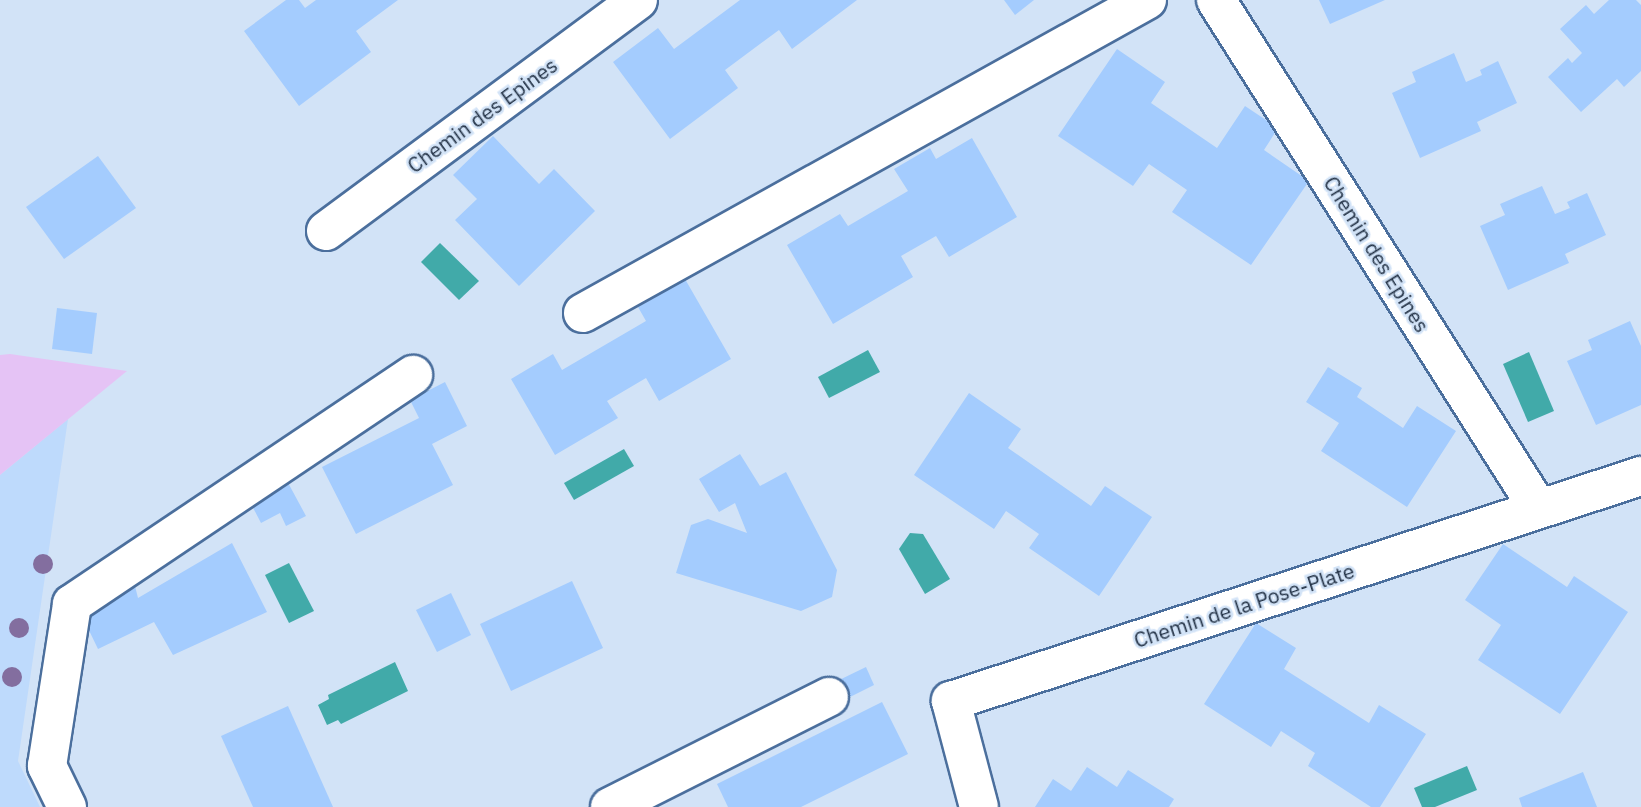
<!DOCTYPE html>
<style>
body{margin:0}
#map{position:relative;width:1641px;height:807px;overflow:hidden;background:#d2e3f7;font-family:"IBM Plex Sans",sans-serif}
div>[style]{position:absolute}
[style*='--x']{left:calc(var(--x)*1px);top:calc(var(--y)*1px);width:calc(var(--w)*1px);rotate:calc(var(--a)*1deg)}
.built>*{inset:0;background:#bedafc}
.green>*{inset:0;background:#e5c3f5}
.water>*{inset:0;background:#41aaa9}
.building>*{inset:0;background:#a4ccfe}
.roads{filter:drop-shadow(2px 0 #4b6f9d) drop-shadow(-2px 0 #4b6f9d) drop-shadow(0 2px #4b6f9d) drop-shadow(0 -2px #4b6f9d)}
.minor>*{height:38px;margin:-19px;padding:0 19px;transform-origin:19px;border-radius:19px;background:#fff}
.trees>*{width:20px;height:20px;margin:-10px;border-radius:50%;background:#836e9f}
span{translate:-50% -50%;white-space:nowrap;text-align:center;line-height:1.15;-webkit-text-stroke:5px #d2e3f7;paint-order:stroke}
.street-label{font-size:21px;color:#233246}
</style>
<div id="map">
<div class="built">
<div style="clip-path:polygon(68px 419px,18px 761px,40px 807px,0 807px,0 475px)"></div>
</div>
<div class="green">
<div style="clip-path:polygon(10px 354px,127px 371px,0 475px,0 355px)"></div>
</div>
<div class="water">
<div style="clip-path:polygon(440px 243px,479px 281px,459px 300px,421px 262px)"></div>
<div style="clip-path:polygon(868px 350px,880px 372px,829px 398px,818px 377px)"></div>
<div style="clip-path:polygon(1529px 352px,1554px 411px,1528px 422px,1503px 364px)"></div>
<div style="clip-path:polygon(624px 449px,634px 466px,574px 500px,564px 483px)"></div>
<div style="clip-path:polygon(910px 533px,923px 534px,950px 579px,925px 594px,899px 549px)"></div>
<div style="clip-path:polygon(289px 563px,314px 611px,289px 623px,265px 575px)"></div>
<div style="clip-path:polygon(395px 662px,408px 691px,341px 724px,338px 720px,327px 725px,318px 705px,329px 699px,328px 695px)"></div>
<div style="clip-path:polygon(1467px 766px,1477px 790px,1435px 807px,1422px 807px,1414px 788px)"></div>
</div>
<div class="building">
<div style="clip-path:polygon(286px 0,299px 0,305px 8px,316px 0,398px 0,356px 31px,371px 52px,299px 106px,244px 31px)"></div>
<div style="clip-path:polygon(740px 0,857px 0,792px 49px,779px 30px,725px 70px,738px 88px,670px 139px,613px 62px,658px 28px,674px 49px)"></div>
<div style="clip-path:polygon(1004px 0,1034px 0,1015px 15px)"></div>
<div style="clip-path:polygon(1319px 0,1385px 0,1330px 24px)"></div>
<div style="clip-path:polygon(1609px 0,1636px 0,1641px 5px,1641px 71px,1624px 87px,1617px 79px,1581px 112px,1548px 77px,1568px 58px,1572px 63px,1582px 53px,1560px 29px,1586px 5px,1594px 14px)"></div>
<div style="clip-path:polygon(1117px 49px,1165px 82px,1151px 103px,1217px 148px,1245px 106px,1278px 128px,1264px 150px,1309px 181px,1251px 265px,1172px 212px,1187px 190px,1149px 164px,1133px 186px,1058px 136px)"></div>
<div style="clip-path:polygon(1454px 53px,1466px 82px,1482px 75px,1480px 70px,1498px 61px,1517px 103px,1477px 122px,1481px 131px,1420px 158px,1392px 93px,1416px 82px,1412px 72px)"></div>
<div style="clip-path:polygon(493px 136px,539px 184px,554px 169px,595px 211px,519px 286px,455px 220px,477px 199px,453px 175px)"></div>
<div style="clip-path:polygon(972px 138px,1017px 217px,949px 257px,936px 236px,901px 256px,913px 277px,833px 324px,787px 245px,840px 214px,848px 226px,908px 191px,894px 169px,930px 148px,936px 159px)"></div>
<div style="clip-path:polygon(98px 156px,136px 208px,64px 259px,26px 207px)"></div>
<div style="clip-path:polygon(1542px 186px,1555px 214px,1570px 208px,1567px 202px,1587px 193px,1606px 235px,1565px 254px,1569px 263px,1508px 290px,1480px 226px,1505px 215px,1500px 204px)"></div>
<div style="clip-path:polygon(685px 279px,731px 359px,659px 401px,646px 378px,607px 401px,618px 418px,555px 455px,511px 379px,553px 354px,562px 370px,646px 321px,638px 307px)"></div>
<div style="clip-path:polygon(57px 308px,97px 313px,92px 354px,52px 349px)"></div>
<div style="clip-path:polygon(1630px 321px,1641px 346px,1641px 405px,1596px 425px,1567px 361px,1592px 350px,1588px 340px)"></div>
<div style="clip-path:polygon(1328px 367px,1362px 388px,1357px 397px,1403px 428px,1417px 406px,1456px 431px,1407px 507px,1321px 451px,1339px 423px,1306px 402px)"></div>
<div style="clip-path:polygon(445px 382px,467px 426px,432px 444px,453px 485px,356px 534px,322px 467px,419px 418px,410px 400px)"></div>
<div style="clip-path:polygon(969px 393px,1021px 429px,1008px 448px,1091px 506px,1105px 486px,1152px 517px,1099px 596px,1029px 548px,1039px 534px,1006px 511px,994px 529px,914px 475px)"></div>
<div style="clip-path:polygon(740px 454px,760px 486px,786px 472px,837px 570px,832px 597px,801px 611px,676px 573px,691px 525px,708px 519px,747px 533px,735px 503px,719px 512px,699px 479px)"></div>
<div style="clip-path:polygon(286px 479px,306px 516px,286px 526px,280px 513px,261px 523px,248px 498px)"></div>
<div style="clip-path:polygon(232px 543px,267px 612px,173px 655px,154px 622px,98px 649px,84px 620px,133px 578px,138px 598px)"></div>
<div style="clip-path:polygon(1503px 544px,1567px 587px,1574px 576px,1628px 612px,1560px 714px,1478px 660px,1501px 625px,1465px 600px)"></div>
<div style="clip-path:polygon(572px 581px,603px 648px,511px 691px,480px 624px)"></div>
<div style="clip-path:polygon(451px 593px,471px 635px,437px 652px,416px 610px)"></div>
<div style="clip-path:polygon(1256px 623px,1296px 648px,1284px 669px,1369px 723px,1379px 705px,1426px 734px,1380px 807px,1371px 807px,1308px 766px,1315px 753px,1281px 731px,1271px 747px,1204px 704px)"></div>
<div style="clip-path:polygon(866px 667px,874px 685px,840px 702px,831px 684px)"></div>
<div style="clip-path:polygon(882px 702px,908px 754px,801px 807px,728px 807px,717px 784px)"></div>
<div style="clip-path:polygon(288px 706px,333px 807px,253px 807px,221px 736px)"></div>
<div style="clip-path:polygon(1087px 767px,1117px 787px,1128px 770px,1174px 799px,1169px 807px,1035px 807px,1053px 779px,1071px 791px)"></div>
<div style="clip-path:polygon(1583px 772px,1597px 807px,1522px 807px,1519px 798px)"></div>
</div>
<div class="roads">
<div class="minor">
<div style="--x:1216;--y:0;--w:601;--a:57.63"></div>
<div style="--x:326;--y:231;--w:388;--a:-36.5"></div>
<div style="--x:583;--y:313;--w:645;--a:-29.03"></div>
<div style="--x:67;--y:807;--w:46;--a:-116"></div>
<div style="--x:47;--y:766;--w:164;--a:-81.2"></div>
<div style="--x:72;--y:604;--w:411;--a:-33.9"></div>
<div style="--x:610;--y:807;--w:245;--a:-26.7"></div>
<div style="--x:979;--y:807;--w:110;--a:-104.8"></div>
<div style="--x:951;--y:701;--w:726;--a:-18.06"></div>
</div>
</div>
<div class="trees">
<div style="left:43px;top:564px"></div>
<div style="left:19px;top:628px"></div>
<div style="left:12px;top:677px"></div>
</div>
<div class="street-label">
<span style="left:482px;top:115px;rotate:-36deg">Chemin des Epines</span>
<span style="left:1377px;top:254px;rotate:58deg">Chemin des Epines</span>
<span style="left:1244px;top:605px;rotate:-18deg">Chemin de la Pose-Plate</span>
</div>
</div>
